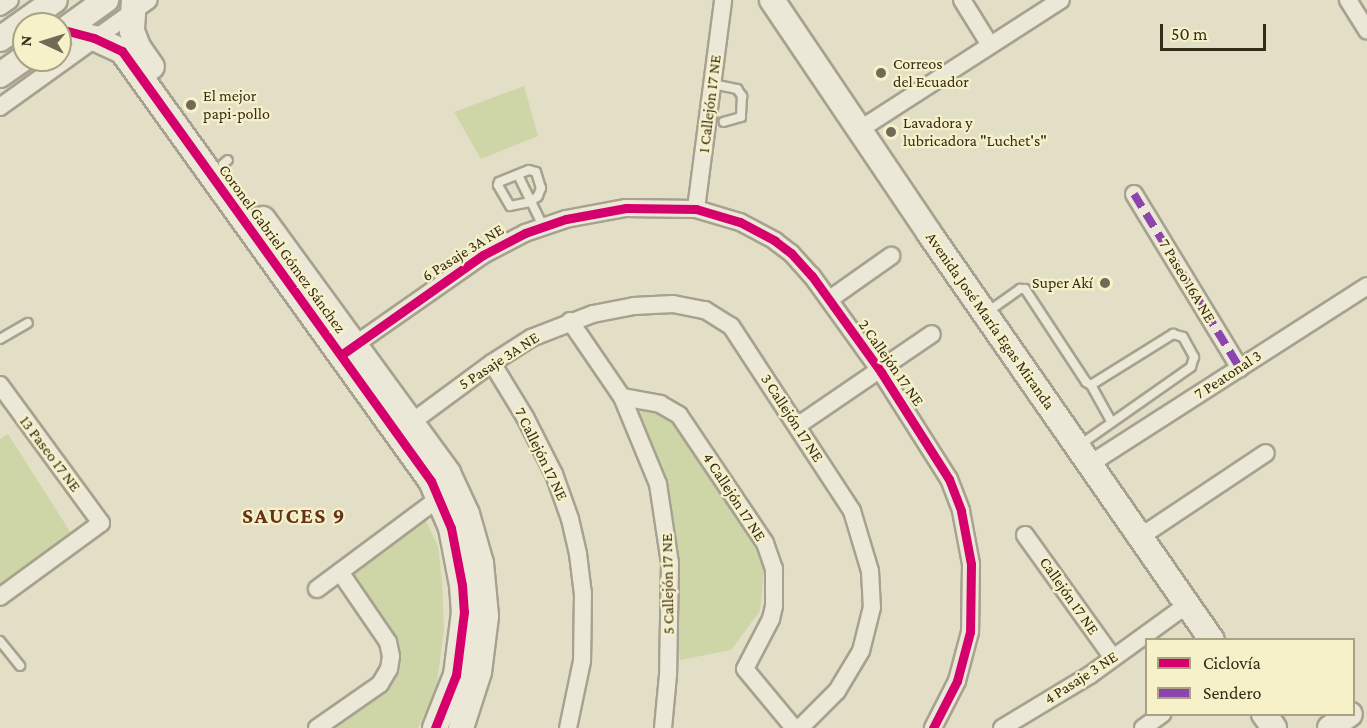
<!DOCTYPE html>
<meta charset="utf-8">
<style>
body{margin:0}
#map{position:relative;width:1367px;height:728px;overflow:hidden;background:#e3dfc6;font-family:"Crimson Pro",serif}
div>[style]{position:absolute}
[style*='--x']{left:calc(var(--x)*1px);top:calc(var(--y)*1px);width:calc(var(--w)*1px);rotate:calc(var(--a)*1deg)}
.green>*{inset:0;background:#ced6a7}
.roads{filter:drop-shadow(2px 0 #a7a290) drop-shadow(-2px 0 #a7a290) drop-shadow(0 2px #a7a290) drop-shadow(0 -2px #a7a290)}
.lane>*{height:8px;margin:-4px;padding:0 4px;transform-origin:4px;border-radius:4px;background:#ebe8d8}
.street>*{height:16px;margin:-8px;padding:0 8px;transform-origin:8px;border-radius:8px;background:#ebe8d8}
.secondary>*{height:24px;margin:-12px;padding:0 12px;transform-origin:12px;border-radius:12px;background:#ebe8d8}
.quiet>*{height:8px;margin-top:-4px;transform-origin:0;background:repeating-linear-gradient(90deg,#8e44ad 0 15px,transparent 0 23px)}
.cycleway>*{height:9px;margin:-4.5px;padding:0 4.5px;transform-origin:4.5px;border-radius:4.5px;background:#d6006c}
.dots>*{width:16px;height:16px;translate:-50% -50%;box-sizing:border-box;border:3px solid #f7f1c9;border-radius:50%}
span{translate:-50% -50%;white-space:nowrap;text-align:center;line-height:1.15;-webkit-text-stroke:4.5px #f7f1c9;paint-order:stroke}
.poi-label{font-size:16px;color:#352b19}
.left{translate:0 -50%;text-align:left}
.right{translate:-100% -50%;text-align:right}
.street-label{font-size:16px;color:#352b19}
.district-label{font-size:22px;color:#643216;font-weight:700;letter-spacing:1.5px}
.legend{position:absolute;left:1145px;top:638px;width:210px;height:78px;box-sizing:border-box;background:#f7f1c9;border:2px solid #a9a283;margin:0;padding:8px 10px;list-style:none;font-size:18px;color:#352b19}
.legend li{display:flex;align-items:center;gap:12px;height:30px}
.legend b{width:30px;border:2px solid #a9a283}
.north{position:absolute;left:12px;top:12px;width:60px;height:60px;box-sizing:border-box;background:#f7f1c9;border:2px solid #a9a283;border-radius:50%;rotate:274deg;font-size:16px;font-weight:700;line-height:24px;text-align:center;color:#352b19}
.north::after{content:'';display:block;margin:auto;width:21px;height:27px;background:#726a56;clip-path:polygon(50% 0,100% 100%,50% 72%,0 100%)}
.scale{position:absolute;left:1160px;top:24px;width:106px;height:27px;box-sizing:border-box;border:3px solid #352b19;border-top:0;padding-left:8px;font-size:18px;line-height:21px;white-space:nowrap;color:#352b19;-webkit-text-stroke:4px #f7f1c9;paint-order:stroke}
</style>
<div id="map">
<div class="green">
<div style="clip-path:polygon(524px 86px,538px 136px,481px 159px,454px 112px)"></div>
<div style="clip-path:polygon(627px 405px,657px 406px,677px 423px,762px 549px,765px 565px,760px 611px,731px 650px,680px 660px,672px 552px)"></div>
<div style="clip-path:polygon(8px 434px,76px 541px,0 593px,0 439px)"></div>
<div style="clip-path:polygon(426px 521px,438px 546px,442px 582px,444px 629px,436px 690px,418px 728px,328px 728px,378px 697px,386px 665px,382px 651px,346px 596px,345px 576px)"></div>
</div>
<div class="roads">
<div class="lane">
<div style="--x:713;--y:84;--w:25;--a:12"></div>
<div style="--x:737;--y:89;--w:9;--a:54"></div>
<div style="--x:742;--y:96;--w:21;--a:93"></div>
<div style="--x:741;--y:117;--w:18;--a:164"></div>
<div style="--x:223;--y:164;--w:6;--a:-39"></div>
<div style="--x:529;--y:170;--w:7;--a:16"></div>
<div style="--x:536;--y:172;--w:17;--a:73"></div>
<div style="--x:541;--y:188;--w:9;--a:111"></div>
<div style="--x:538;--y:196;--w:10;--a:143"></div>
<div style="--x:530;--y:202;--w:20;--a:169"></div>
<div style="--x:510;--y:206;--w:24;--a:-120"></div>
<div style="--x:498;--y:185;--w:3;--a:-72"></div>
<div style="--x:499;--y:182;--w:32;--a:-22"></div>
<div style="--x:518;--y:175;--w:57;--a:63.9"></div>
<div style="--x:986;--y:313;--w:42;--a:-35.2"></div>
<div style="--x:1020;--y:289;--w:5;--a:0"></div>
<div style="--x:1025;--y:289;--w:111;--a:56.7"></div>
<div style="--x:1086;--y:382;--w:6;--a:31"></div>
<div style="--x:1091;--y:385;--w:97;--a:-31.9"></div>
<div style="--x:1173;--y:334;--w:10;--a:17"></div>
<div style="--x:1183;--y:337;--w:23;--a:61"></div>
<div style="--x:1194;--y:357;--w:10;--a:107"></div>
<div style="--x:1191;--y:367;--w:138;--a:145"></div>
<div style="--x:0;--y:339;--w:32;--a:-30"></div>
<div style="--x:1091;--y:385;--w:41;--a:60.9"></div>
<div style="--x:0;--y:641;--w:32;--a:51"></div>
</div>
<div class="street">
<div style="--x:962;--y:0;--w:53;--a:58.1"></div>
<div style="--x:1348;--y:0;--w:36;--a:58"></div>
<div style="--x:0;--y:7;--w:12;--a:-35"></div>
<div style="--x:0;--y:107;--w:183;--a:-35.7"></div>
<div style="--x:859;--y:130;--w:240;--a:-32.8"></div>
<div style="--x:1134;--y:194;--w:204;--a:58.7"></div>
<div style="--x:696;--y:209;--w:211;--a:-82.6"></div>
<div style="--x:830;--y:299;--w:75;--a:-35.2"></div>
<div style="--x:570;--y:321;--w:92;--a:55.6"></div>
<div style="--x:622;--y:397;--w:94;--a:67.5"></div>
<div style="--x:658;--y:484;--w:80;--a:81.4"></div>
<div style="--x:670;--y:563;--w:112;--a:91"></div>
<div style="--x:668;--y:675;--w:53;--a:95.4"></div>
<div style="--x:346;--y:351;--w:167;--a:-35"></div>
<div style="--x:483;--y:255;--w:47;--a:-27.6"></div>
<div style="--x:525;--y:233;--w:43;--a:-18.9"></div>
<div style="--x:566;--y:219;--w:61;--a:-10.4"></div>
<div style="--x:626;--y:208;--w:70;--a:0.8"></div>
<div style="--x:696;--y:209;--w:46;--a:16.5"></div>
<div style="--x:740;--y:222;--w:40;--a:28"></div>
<div style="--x:775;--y:241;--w:20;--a:37"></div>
<div style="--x:791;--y:253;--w:31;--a:48"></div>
<div style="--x:812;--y:276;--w:118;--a:54.3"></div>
<div style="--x:881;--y:372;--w:127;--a:57.6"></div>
<div style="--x:949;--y:479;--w:34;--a:69"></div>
<div style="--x:961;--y:511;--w:54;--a:79.3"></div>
<div style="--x:971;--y:564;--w:68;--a:90.8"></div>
<div style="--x:970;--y:632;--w:51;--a:104.9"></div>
<div style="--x:957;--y:681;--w:53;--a:117.1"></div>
<div style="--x:492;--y:363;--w:63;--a:58.6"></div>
<div style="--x:525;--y:417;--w:64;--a:63"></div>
<div style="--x:554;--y:474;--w:48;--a:70.4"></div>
<div style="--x:570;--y:519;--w:36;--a:77"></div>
<div style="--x:578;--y:554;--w:39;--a:83"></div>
<div style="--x:583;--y:593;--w:68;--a:90.8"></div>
<div style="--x:582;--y:661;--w:68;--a:101.8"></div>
<div style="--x:0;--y:385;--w:171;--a:53.8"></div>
<div style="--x:101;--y:523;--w:125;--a:143.8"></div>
<div style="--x:622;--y:397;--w:39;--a:10"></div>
<div style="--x:660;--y:404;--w:22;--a:30"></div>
<div style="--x:679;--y:415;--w:154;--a:56.1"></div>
<div style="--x:765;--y:543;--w:28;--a:71"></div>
<div style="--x:774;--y:569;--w:37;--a:90"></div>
<div style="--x:774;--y:606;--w:13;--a:103"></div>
<div style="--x:771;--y:619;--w:56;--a:117.5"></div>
<div style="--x:745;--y:669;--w:77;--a:50.3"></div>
<div style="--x:412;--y:422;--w:99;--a:-36.4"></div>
<div style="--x:492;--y:363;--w:46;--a:-32.7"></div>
<div style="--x:531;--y:338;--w:66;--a:-21.2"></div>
<div style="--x:593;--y:314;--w:42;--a:-11"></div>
<div style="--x:634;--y:306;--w:39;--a:-3"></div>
<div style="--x:673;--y:304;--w:33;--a:11"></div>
<div style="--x:705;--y:310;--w:31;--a:32"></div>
<div style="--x:731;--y:326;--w:221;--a:56.8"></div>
<div style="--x:852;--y:511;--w:63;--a:73.3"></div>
<div style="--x:870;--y:571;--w:36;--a:87"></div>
<div style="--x:872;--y:607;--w:45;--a:104"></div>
<div style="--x:861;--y:651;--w:47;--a:121"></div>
<div style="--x:837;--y:691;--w:52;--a:135"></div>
<div style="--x:797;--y:426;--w:163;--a:-34.3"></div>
<div style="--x:1090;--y:464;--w:329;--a:-32.7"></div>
<div style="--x:1025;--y:535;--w:151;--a:54.4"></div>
<div style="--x:1140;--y:537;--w:151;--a:-33.7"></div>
<div style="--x:317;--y:589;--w:152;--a:-36.7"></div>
<div style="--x:317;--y:728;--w:77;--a:-34.9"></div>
<div style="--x:380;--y:684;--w:17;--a:-59"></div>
<div style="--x:389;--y:669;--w:13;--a:-81"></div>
<div style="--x:391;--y:656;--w:14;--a:-102"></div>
<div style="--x:388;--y:642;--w:85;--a:-124.4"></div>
<div style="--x:1002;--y:728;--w:103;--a:-31.1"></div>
<div style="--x:1090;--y:675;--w:121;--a:-35.9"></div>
<div style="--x:1143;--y:728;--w:24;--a:-36"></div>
</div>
<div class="secondary">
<div style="--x:134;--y:0;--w:31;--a:94"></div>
<div style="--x:132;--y:31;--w:17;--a:69"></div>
<div style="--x:138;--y:47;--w:24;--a:55"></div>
<div style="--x:772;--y:0;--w:281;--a:56"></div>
<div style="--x:929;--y:233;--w:496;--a:55.2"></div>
<div style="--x:64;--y:30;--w:31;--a:15"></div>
<div style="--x:94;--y:38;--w:31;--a:25"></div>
<div style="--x:122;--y:51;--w:530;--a:54.3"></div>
<div style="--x:431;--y:481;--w:51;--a:66.9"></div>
<div style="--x:451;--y:528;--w:58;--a:79.1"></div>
<div style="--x:462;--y:585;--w:27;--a:86"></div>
<div style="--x:464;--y:612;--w:64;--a:97.2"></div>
<div style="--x:456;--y:675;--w:57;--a:111.6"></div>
<div style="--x:60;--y:33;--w:57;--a:-35.7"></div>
<div style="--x:0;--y:39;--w:67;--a:-35.3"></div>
<div style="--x:0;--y:75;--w:29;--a:-35"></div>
<div style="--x:263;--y:219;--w:314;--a:53.9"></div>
<div style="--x:448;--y:473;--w:45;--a:65.1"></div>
<div style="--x:467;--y:514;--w:51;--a:74.1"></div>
<div style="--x:481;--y:563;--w:53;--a:84.6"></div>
<div style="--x:486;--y:616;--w:56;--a:97.1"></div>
<div style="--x:479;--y:672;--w:59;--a:107.8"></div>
<div style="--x:1264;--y:714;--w:17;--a:54"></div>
<div style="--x:1330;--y:728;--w:24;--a:-35"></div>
</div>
</div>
<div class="quiet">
<div style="--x:1134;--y:194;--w:204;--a:58.7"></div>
</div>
<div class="cycleway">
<div style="--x:64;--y:30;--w:31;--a:15"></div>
<div style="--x:94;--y:38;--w:31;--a:25"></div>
<div style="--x:122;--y:51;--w:530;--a:54.3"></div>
<div style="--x:431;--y:481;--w:51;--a:66.9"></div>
<div style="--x:451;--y:528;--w:58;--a:79.1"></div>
<div style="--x:462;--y:585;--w:27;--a:86"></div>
<div style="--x:464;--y:612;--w:64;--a:97.2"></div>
<div style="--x:456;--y:675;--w:57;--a:111.6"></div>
<div style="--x:341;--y:355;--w:174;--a:-35.2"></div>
<div style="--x:483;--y:255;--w:47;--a:-27.6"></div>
<div style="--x:525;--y:233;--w:43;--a:-18.9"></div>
<div style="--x:566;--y:219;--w:61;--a:-10.4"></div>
<div style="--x:626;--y:208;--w:70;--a:0.8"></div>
<div style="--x:696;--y:209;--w:46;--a:16.5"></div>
<div style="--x:740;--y:222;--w:40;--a:28"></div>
<div style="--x:775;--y:241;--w:20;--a:37"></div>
<div style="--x:791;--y:253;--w:31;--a:48"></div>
<div style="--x:812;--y:276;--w:118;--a:54.3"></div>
<div style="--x:881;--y:372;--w:127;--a:57.6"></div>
<div style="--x:949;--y:479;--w:34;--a:69"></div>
<div style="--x:961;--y:511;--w:54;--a:79.3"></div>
<div style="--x:971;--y:564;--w:68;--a:90.8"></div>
<div style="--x:970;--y:632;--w:51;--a:104.9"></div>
<div style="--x:957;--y:681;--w:53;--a:117.1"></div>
</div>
<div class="dots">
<div style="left:881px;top:73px;background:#726a56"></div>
<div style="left:191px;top:105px;background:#726a56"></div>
<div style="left:891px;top:132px;background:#726a56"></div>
<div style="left:1105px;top:283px;background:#726a56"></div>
</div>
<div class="poi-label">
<span class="left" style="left:893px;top:73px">Correos<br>del Ecuador</span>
<span class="left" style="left:203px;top:105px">El mejor<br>papi-pollo</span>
<span class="left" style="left:903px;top:132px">Lavadora y<br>lubricadora "Luchet's"</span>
<span class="right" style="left:1093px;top:283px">Super Akí</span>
</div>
<div class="street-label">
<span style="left:710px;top:104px;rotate:-83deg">1 Callejón 17 NE</span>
<span style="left:282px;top:249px;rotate:54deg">Coronel Gabriel Gómez Sánchez</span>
<span style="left:463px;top:253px;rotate:-32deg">6 Pasaje 3A NE</span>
<span style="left:1187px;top:281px;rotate:59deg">7 Paseo 16A NE</span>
<span style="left:990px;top:321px;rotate:55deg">Avenida José María Egas Miranda</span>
<span style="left:499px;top:361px;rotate:-33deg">5 Pasaje 3A NE</span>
<span style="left:891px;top:363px;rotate:55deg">2 Callejón 17 NE</span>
<span style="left:1228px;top:375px;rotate:-33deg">7 Peatonal 3</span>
<span style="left:792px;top:418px;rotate:57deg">3 Callejón 17 NE</span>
<span style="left:50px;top:454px;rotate:53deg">13 Paseo 17 NE</span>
<span style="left:541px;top:454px;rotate:64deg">7 Callejón 17 NE</span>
<span style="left:734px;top:497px;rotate:57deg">4 Callejón 17 NE</span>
<span style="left:668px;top:584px;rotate:-91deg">5 Callejón 17 NE</span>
<span style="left:1069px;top:596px;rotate:55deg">Callejón 17 NE</span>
<span style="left:1081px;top:678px;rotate:-33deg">4 Pasaje 3 NE</span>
</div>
<div class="district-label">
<span style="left:294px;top:516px">SAUCES 9</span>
</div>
<ul class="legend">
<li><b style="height:8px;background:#d6006c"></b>Ciclovía</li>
<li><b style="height:8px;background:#8e44ad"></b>Sendero</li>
</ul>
<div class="north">N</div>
<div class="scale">50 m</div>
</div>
